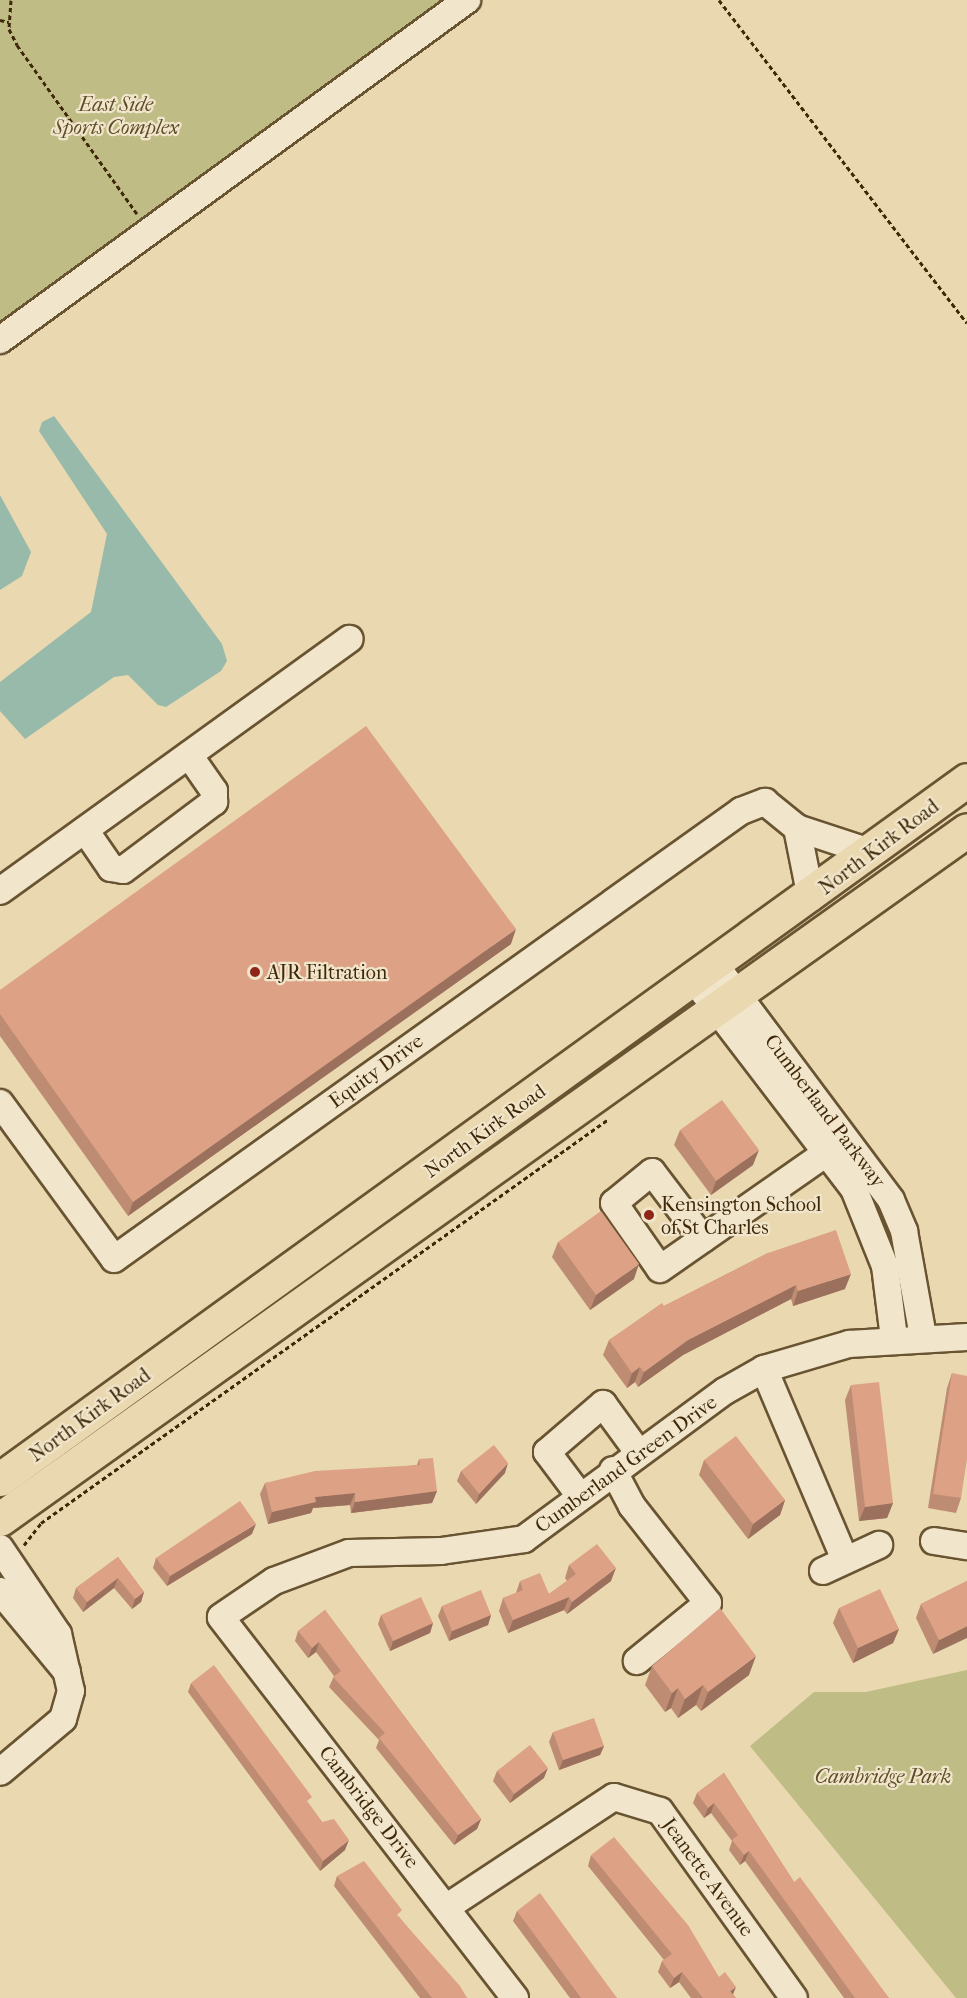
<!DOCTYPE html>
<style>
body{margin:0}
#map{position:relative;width:967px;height:1998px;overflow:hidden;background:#ead8b0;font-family:"IM FELL French Canon",serif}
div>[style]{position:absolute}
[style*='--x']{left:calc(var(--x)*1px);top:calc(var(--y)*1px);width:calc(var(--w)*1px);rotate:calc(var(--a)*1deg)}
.green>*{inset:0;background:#bfbc86}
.water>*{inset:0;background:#98baaa}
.path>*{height:3px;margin-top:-1.5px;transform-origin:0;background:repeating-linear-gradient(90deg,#3e2808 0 4.5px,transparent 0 7.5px)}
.roads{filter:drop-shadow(2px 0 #695432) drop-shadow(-2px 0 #695432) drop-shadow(0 2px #695432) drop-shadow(0 -2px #695432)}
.minor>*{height:26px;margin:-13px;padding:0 13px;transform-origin:13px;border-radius:13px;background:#f1e6cc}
.major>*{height:33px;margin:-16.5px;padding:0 16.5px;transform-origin:16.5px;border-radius:16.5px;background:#ead8b0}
.wall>*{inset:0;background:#be8b73}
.shaded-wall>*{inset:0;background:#9b715e}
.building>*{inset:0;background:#dda286}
.dots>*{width:16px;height:16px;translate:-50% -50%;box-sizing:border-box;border:3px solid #f1e6cc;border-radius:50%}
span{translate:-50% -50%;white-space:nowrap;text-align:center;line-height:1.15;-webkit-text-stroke:4.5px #f1e6cc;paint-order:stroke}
.park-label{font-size:20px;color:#5e4d28;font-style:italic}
.street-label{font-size:20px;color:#3e2808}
.poi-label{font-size:20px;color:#3e2808}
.left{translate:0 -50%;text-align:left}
</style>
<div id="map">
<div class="green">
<div style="clip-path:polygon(0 0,468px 0,0 345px)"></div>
<div style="clip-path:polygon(967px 1670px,967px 1998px,956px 1998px,750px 1746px,814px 1692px,866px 1692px)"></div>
</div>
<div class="water">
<div style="clip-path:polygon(54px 416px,222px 644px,227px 661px,221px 671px,166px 707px,158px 705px,128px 675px,114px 677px,25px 739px,0 711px,0 682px,91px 612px,107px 534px,39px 431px,42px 422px)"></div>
<div style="clip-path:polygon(0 495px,31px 552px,22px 576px,0 590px)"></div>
</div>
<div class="path">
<div style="--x:11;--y:0;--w:29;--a:94"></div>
<div style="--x:9;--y:29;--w:18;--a:63"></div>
<div style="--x:17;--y:45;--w:207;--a:54.6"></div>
<div style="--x:719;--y:0;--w:407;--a:52.5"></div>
<div style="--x:0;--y:20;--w:9;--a:13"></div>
<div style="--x:24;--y:1545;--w:28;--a:-52"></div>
<div style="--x:41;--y:1523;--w:695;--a:-35.45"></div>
</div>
<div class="roads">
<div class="minor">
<div style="--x:0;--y:340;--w:578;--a:-36.06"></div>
<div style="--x:797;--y:828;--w:71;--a:78.7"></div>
<div style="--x:85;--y:830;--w:46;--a:55.6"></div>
<div style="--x:111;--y:868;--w:12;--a:9"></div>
<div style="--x:123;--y:870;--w:114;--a:-36.8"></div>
<div style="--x:214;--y:802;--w:11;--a:-90"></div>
<div style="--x:214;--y:791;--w:44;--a:-124.8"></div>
<div style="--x:0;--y:891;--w:431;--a:-35.8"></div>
<div style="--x:716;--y:966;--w:292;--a:53.2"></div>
<div style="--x:891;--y:1200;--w:34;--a:67"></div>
<div style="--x:904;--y:1231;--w:108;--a:79.8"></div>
<div style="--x:695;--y:981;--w:262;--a:52.6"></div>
<div style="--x:854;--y:1189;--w:83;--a:68.1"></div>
<div style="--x:885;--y:1266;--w:73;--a:82.9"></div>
<div style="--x:0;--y:1103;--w:193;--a:53.8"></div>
<div style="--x:114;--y:1259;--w:771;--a:-35.55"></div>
<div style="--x:741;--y:811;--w:26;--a:-21"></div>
<div style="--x:765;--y:802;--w:41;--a:39.1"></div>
<div style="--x:797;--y:828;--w:77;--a:18.2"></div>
<div style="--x:703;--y:1239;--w:84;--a:-127.3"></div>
<div style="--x:652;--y:1172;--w:49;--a:140.8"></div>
<div style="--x:614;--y:1203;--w:80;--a:55.1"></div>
<div style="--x:660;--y:1269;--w:205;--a:-34.9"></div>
<div style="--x:764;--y:1369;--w:207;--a:67"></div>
<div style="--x:613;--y:1470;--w:41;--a:62.2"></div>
<div style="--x:632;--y:1506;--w:123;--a:51.9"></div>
<div style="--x:708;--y:1603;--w:92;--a:140.8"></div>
<div style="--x:580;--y:1496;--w:55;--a:-126.9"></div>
<div style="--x:547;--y:1452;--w:74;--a:-40.6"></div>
<div style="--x:603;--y:1404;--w:59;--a:53.9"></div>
<div style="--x:934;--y:1541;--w:33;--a:9"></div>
<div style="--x:0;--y:1548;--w:104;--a:56"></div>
<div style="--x:58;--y:1634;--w:58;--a:77.2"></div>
<div style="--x:71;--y:1691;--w:29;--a:106"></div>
<div style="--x:63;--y:1719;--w:82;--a:139.9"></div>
<div style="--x:823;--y:1571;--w:62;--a:-24.9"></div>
<div style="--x:0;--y:1591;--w:105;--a:50.4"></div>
<div style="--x:447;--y:1907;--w:200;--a:-33.4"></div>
<div style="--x:614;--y:1797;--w:48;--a:16.9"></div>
<div style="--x:660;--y:1811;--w:230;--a:54.4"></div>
<div style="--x:515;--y:1998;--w:481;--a:-127.7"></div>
<div style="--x:221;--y:1617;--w:64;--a:-34.2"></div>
<div style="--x:274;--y:1581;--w:80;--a:-20.5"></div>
<div style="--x:349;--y:1553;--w:92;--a:-1.2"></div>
<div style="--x:441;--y:1551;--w:84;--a:-8.2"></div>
<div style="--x:524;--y:1539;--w:250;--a:-36.4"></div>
<div style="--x:725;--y:1391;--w:45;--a:-29.4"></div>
<div style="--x:764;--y:1369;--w:89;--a:-16.4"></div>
<div style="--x:849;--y:1344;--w:118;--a:-3.4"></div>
</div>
<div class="major">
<div style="--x:0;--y:1479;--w:1193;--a:-35.86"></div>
<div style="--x:0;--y:1519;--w:1187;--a:-35.47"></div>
</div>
</div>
<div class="wall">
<div style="clip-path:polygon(511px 944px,128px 1216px,0 1036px,0 990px)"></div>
<div style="clip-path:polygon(680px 1130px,753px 1165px,711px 1195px,674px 1145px)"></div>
<div style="clip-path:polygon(558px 1242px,634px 1279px,590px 1310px,552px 1257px)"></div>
<div style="clip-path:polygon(768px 1253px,845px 1289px,793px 1306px,791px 1299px,683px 1355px,638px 1387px,635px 1382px,627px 1388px,603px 1355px,609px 1340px,664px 1306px)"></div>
<div style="clip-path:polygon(952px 1373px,961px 1498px,956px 1513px,928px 1508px,947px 1388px)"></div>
<div style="clip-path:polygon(851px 1385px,893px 1503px,887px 1518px,859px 1521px,845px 1400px)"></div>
<div style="clip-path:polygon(419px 1459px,437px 1491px,432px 1503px,351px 1513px,350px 1505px,313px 1508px,311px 1513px,268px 1524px,260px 1494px,265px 1483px,417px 1465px)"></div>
<div style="clip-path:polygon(704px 1460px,785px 1500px,780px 1515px,748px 1539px,699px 1475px)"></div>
<div style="clip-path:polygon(461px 1471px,505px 1473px,476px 1504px,457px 1481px)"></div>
<div style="clip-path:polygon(252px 1534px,167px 1586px,153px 1568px,156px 1558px)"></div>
<div style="clip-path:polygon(118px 1557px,144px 1592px,141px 1602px,132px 1609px,114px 1588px,83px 1612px,73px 1598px,76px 1588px)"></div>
<div style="clip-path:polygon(569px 1565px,611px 1581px,567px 1614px,564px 1610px,508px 1633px,499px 1611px,503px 1598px,516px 1593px,520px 1581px,549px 1594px,567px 1581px,565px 1578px)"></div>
<div style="clip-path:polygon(967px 1581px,933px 1654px,916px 1618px,921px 1604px)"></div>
<div style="clip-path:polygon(442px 1606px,491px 1615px,488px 1625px,449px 1641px,438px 1616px)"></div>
<div style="clip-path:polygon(839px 1608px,899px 1629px,893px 1643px,853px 1663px,833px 1623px)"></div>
<div style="clip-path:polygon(325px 1610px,481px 1819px,477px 1829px,454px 1845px,376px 1748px,379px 1740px,329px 1687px,334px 1676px,316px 1652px,308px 1658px,295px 1641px,298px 1631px)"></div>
<div style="clip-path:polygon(381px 1615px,433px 1623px,430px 1633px,390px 1651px,378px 1624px)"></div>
<div style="clip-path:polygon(652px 1666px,749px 1675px,701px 1711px,696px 1705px,678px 1718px,671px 1708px,665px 1712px,645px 1685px)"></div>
<div style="clip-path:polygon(191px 1683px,309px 1804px,322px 1822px,345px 1850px,320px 1871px,188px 1692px)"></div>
<div style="clip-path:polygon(553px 1732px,604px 1746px,600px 1755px,559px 1770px,549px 1742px)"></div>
<div style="clip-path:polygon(497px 1771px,544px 1778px,510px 1803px,493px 1781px)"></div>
<div style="clip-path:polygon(724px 1773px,794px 1882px,889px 1998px,844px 1998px,745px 1861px,740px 1865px,729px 1850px,732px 1841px,711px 1813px,704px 1818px,693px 1803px,697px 1793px)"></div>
<div style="clip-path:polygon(591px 1855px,719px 1977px,736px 1998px,691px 1998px,679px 1982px,670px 1988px,658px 1972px,662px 1961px,664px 1960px,588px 1866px)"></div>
<div style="clip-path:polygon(337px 1876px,399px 1917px,467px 1998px,420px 1998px,334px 1886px)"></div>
<div style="clip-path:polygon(517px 1911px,617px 1998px,570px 1998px,513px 1921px)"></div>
</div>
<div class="shaded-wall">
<div style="clip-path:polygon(516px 929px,511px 944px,128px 1216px,133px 1202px)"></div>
<div style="clip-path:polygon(759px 1150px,753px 1165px,711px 1195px,716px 1181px)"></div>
<div style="clip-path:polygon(639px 1264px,634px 1279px,590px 1310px,596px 1295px)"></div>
<div style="clip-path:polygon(851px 1274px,845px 1289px,793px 1306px,798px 1291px)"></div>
<div style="clip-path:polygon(796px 1285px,791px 1299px,683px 1355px,638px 1387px,644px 1372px,688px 1340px)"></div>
<div style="clip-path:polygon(640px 1367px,635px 1382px,627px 1388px,632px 1373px)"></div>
<div style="clip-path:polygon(508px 1463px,505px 1473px,476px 1504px,479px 1494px)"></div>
<div style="clip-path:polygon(437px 1491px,432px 1503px,351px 1513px,355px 1502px)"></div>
<div style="clip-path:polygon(355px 1493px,350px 1505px,313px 1508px,311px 1513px,268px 1524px,272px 1512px,315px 1497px)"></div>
<div style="clip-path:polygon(785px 1500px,780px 1515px,748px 1539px,753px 1524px)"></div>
<div style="clip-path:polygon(893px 1503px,887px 1518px,859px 1521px,865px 1507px)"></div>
<div style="clip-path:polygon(256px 1524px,252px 1534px,167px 1586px,170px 1576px)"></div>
<div style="clip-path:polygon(616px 1568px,611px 1581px,567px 1614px,572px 1602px)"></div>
<div style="clip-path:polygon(118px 1578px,114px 1588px,83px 1612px,87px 1602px)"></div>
<div style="clip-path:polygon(144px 1592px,141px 1602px,132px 1609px,135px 1599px)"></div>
<div style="clip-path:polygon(569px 1597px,564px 1610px,508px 1633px,513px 1620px)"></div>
<div style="clip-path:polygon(491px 1615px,488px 1625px,449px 1641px,452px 1631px)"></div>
<div style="clip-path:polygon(433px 1623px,430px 1633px,390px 1651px,393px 1641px)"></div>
<div style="clip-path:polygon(967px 1626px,967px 1638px,933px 1654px,939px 1640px)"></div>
<div style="clip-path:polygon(899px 1629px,893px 1643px,853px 1663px,858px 1648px)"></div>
<div style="clip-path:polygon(319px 1642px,316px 1652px,308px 1658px,312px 1648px)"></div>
<div style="clip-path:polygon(756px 1656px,749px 1675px,701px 1711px,708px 1692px)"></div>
<div style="clip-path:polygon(703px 1685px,696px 1705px,678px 1718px,685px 1699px)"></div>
<div style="clip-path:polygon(678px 1688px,671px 1708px,665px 1712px,672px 1693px)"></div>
<div style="clip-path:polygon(604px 1746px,600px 1755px,559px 1770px,563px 1760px)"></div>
<div style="clip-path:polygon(548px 1768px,544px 1778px,510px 1803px,514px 1794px)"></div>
<div style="clip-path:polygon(714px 1803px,711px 1813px,704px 1818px,708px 1808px)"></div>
<div style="clip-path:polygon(481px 1819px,477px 1829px,454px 1845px,458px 1835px)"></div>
<div style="clip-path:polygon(349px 1840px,345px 1850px,320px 1871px,323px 1861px)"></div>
<div style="clip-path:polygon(749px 1851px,745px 1861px,740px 1865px,744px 1855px)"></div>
<div style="clip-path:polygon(682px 1972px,679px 1982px,670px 1988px,674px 1978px)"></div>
<div style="clip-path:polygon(736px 1987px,732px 1997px,730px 1991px)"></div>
</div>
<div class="building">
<div style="clip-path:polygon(366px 726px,516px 929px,133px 1202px,0 1014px,0 990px)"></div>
<div style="clip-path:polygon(722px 1100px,759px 1150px,716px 1181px,680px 1130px)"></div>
<div style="clip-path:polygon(601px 1211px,639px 1264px,596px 1295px,558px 1242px)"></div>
<div style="clip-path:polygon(836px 1230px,851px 1274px,798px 1291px,796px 1285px,688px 1340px,644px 1372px,640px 1367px,632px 1373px,609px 1340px,662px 1303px,664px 1306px,768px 1253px)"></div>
<div style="clip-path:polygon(952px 1373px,967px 1376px,967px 1459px,961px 1498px,933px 1494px)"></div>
<div style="clip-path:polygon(879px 1382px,893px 1503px,865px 1507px,851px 1385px)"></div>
<div style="clip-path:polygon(736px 1436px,785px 1500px,753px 1524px,704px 1460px)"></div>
<div style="clip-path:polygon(494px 1445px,508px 1463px,479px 1494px,461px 1471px)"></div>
<div style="clip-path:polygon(433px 1458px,437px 1491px,355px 1502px,355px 1493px,315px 1497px,316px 1502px,272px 1512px,265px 1483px,315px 1471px,420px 1465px,419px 1459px)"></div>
<div style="clip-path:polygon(240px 1501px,256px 1524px,170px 1576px,156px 1558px)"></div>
<div style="clip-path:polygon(597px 1544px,616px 1568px,572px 1602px,569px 1597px,513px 1620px,503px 1598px,523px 1590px,520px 1581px,540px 1573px,549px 1594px,576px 1574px,569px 1565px)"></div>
<div style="clip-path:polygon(118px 1557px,144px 1592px,135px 1599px,118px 1578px,87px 1602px,76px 1588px)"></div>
<div style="clip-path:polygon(967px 1581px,967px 1626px,939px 1640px,921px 1604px)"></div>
<div style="clip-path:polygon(880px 1589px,899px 1629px,858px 1648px,839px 1608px)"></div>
<div style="clip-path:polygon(481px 1590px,491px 1615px,452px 1631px,442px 1606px)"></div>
<div style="clip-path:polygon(421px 1597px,433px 1623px,393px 1641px,381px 1615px)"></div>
<div style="clip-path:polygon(720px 1608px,756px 1656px,708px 1692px,703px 1685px,685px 1699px,678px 1688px,672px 1693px,652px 1666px)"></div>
<div style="clip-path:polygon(325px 1610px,481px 1819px,458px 1835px,379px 1738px,385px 1733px,333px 1677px,341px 1671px,319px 1642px,312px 1648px,298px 1631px)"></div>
<div style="clip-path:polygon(214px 1665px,312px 1797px,307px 1801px,322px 1822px,334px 1819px,349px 1840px,323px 1861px,191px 1683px)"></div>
<div style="clip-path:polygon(594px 1718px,604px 1746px,563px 1760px,553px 1732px)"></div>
<div style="clip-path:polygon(530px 1745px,548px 1768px,514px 1794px,497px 1771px)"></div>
<div style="clip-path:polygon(724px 1773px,794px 1882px,800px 1877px,889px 1998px,855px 1998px,749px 1851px,744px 1855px,732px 1840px,738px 1835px,714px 1803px,708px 1808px,697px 1793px)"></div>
<div style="clip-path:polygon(614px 1837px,688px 1925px,719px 1977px,725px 1972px,736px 1987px,730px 1991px,736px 1998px,703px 1998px,682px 1972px,674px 1978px,662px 1961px,672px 1954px,591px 1855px)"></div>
<div style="clip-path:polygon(364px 1861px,402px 1910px,397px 1915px,460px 1986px,467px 1998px,432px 1998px,337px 1876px)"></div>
<div style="clip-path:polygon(540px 1893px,617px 1998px,581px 1998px,517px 1911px)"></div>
</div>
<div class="dots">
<div style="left:255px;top:972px;background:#8f2418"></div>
<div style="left:649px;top:1215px;background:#8f2418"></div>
</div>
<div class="park-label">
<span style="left:116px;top:116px">East Side<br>Sports Complex</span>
<span style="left:883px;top:1776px">Cambridge Park</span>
</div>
<div class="street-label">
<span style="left:879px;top:847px;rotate:-37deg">North Kirk Road</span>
<span style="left:376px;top:1071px;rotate:-36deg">Equity Drive</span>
<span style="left:825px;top:1111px;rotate:53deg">Cumberland Parkway</span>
<span style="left:485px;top:1131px;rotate:-36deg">North Kirk Road</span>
<span style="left:90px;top:1415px;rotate:-36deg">North Kirk Road</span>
<span style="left:626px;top:1464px;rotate:-36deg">Cumberland Green Drive</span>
<span style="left:369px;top:1807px;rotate:52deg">Cambridge Drive</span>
<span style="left:708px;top:1877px;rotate:54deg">Jeanette Avenue</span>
</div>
<div class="poi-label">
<span class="left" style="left:267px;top:972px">AJR Filtration</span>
<span class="left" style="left:661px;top:1216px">Kensington School<br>of St Charles</span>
</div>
</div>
